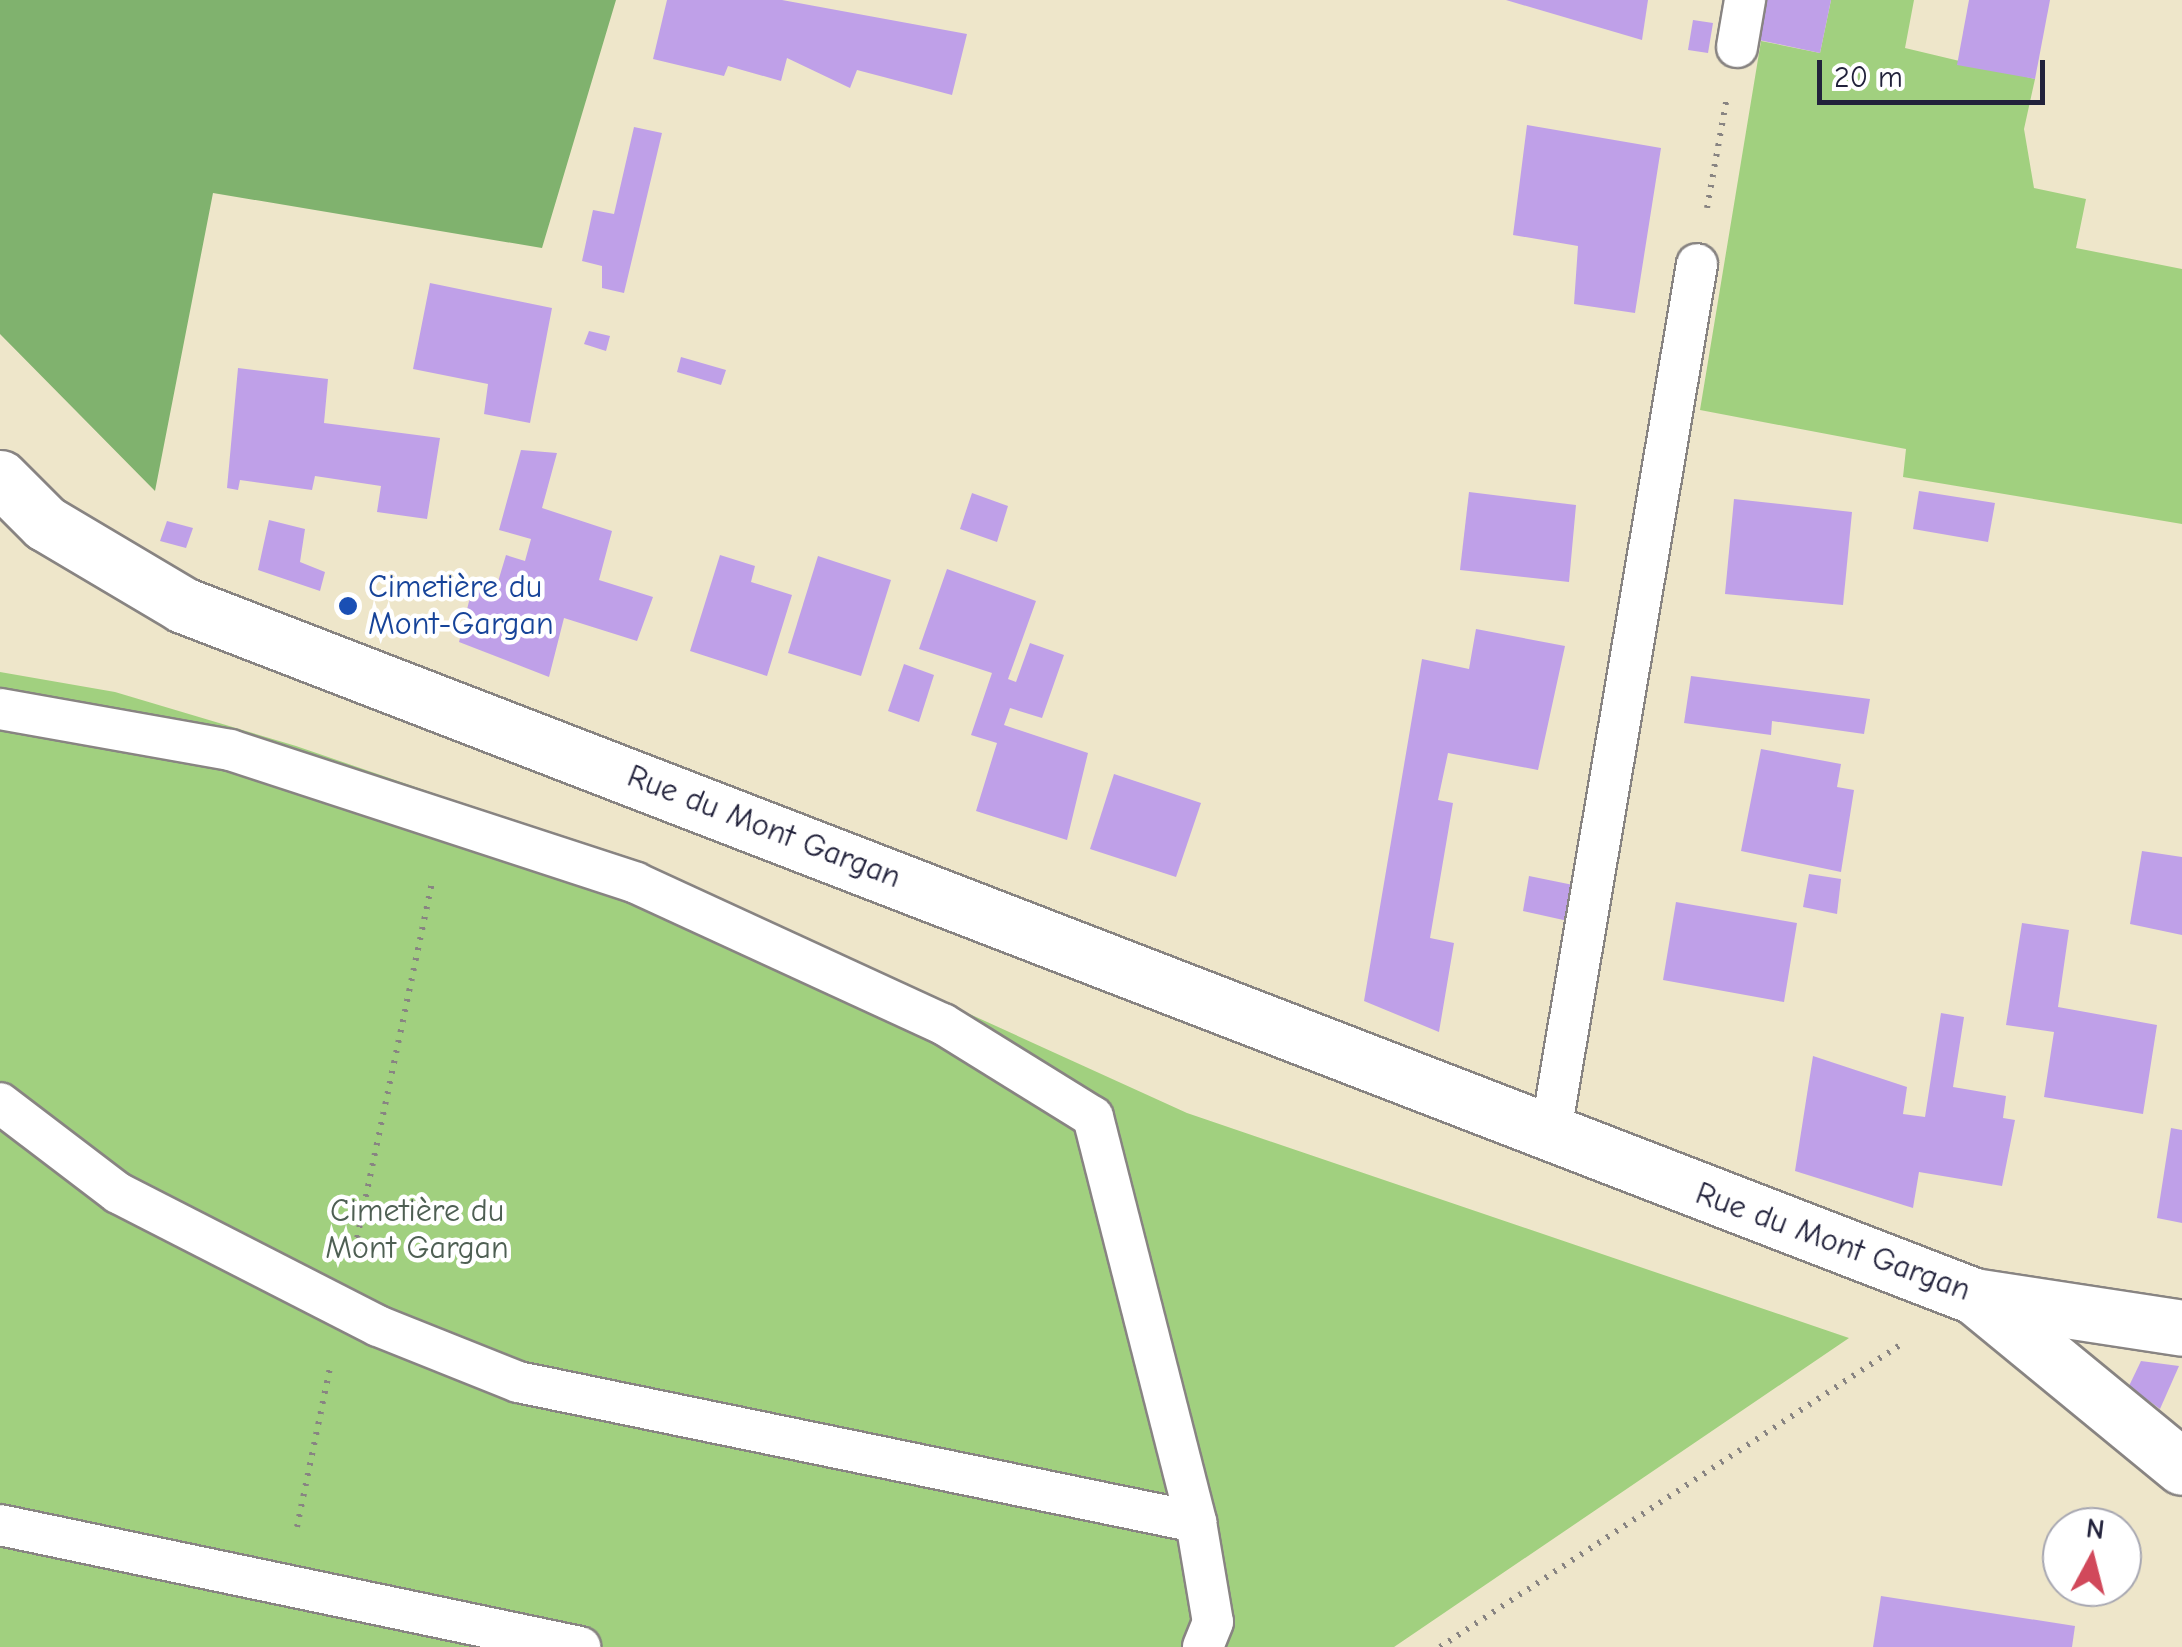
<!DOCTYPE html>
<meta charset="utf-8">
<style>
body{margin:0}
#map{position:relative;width:2182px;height:1647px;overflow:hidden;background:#eee6ca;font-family:"Comic Neue",sans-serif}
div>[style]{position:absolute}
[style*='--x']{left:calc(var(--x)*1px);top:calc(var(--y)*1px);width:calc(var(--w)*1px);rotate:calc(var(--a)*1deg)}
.green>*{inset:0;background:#a1d07f}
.forest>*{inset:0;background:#80b26e}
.building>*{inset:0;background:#bfa0e8}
.path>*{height:6px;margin-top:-3px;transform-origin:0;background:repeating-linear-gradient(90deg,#888482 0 2.5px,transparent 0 10.5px)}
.roads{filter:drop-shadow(2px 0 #888482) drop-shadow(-2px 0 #888482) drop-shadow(0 2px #888482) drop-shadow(0 -2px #888482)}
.lane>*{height:40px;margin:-20px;padding:0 20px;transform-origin:20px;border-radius:20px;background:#fff}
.street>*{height:55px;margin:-27.5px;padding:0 27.5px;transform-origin:27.5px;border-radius:27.5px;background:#fff}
.secondary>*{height:55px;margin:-27.5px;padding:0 27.5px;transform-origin:27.5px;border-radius:27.5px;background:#fff}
.dots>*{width:28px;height:28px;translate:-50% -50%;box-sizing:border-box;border:5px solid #fff;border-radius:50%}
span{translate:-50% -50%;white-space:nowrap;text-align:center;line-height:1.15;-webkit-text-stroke:9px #fff;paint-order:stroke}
.transit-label{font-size:32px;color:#164399}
.left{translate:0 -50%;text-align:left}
.street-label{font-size:32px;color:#22223b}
.park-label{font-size:32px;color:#4e5f53}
.north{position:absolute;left:2042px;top:1507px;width:100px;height:100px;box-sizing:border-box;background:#fff;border:2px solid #a7a7b1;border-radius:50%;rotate:7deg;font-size:28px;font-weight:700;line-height:40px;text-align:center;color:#22223b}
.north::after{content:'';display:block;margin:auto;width:35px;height:45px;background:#d1495b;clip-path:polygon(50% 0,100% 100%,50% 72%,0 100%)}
.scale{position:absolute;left:1817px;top:60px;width:228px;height:45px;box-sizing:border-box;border:5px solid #22223b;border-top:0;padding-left:12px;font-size:30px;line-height:35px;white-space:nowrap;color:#22223b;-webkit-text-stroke:8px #fff;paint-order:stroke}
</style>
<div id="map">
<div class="green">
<div style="clip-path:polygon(1831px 0,1914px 0,1905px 48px,2035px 79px,2024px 129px,2034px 188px,2086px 199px,2076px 248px,2182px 269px,2182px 524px,1903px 477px,1906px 449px,1700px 410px,1761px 41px,1820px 53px)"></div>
<div style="clip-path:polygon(0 672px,115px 692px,296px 746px,640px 864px,1187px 1113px,1849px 1338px,1394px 1647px,0 1647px)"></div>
</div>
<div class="forest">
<div style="clip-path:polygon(0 0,616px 0,542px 248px,213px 193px,155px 491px,0 334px)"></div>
</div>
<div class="building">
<div style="clip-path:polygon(667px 0,782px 0,967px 34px,952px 95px,857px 70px,850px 88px,787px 58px,781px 81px,728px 66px,724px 76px,653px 59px)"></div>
<div style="clip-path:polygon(1506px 0,1648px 0,1642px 40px)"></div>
<div style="clip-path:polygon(1767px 0,1831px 0,1820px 53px,1759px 40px)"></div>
<div style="clip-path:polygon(1969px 0,2050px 0,2035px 79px,1957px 65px)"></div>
<div style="clip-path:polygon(1693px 20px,1713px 23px,1708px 53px,1688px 50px)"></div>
<div style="clip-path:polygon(1527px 125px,1661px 148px,1635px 313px,1574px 304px,1578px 246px,1513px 235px)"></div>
<div style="clip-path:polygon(634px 127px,662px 133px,624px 293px,602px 288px,602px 266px,582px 261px,593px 210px,614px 214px)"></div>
<div style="clip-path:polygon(430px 283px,552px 308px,530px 423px,484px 414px,488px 384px,413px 369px)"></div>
<div style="clip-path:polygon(589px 331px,610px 336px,606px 351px,584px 344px)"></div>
<div style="clip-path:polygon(681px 357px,726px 370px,721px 385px,677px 372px)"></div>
<div style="clip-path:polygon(238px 368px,328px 379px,324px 423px,440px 438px,427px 519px,377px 512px,381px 486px,315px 476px,312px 490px,240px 480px,238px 490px,227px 488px)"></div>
<div style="clip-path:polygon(521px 450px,557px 453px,542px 508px,612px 531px,599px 580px,653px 597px,637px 641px,564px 618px,549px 677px,459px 642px,474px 581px,497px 585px,506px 555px,525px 561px,531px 539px,499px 530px)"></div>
<div style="clip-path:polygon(1919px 491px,1995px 503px,1988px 542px,1913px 529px)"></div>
<div style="clip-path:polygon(1469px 492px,1576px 505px,1569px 582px,1460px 570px)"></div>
<div style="clip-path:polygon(972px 493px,1008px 506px,997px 542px,960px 529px)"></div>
<div style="clip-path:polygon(1734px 499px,1852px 512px,1843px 605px,1725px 594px)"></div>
<div style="clip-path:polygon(269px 520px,305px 529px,300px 562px,325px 572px,320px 591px,258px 570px)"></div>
<div style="clip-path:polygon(167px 521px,193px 528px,186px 548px,160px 541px)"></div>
<div style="clip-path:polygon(720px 555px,755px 566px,751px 582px,792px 595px,767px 676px,690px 651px)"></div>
<div style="clip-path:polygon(818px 556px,891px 580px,861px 676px,788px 653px)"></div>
<div style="clip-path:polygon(947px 569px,1036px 601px,1008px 679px,1016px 682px,1030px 643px,1064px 655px,1042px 718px,1010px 708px,1004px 725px,1088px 753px,1067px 840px,976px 811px,997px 743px,971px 735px,992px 673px,919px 649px)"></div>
<div style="clip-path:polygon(1476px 629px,1565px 646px,1538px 770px,1448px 753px,1438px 800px,1453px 803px,1430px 938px,1454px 943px,1439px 1032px,1364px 1001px,1422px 659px,1469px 669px)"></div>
<div style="clip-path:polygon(904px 664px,934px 675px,919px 722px,888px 711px)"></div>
<div style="clip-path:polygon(1691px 676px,1870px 699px,1864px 734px,1772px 721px,1771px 735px,1684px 723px)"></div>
<div style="clip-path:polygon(1761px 749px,1841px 764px,1837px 787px,1854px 790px,1841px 872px,1741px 851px)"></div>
<div style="clip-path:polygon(1114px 774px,1201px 803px,1176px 877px,1090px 849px)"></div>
<div style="clip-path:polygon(2142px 851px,2182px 857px,2182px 935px,2130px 924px)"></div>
<div style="clip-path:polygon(1809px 874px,1841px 879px,1837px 914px,1803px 907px)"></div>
<div style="clip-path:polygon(1529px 876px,1583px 887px,1577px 923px,1523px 911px)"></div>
<div style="clip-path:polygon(1676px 902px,1797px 923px,1784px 1002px,1663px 980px)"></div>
<div style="clip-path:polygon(2022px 923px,2069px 930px,2058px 1007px,2157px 1025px,2143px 1114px,2044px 1097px,2054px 1032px,2006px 1025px)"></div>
<div style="clip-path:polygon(1941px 1013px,1964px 1017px,1953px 1087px,2006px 1096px,2003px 1118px,2015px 1120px,2002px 1186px,1919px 1172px,1913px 1208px,1795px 1171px,1813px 1056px,1907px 1087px,1903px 1114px,1925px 1117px)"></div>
<div style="clip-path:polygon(2171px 1128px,2182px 1130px,2182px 1223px,2157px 1218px)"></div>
<div style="clip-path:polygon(2141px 1361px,2179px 1366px,2160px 1409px,2129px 1386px)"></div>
<div style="clip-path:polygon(1881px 1596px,2075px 1626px,2072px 1647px,1873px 1647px)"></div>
</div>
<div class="path">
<div style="--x:1707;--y:208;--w:108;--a:-79.8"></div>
<div style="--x:355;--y:1248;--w:377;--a:-78.1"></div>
<div style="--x:297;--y:1527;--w:162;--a:-78.3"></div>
<div style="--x:1440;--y:1647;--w:554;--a:-33.29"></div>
</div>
<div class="roads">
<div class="lane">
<div style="--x:1737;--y:47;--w:48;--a:-80.3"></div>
<div style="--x:0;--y:709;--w:234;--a:10.1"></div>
<div style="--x:230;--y:750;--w:427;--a:18.1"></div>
<div style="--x:636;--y:883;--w:338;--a:24.7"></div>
<div style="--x:943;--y:1024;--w:176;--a:31.8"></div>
<div style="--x:1093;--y:1117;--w:418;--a:75.7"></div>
<div style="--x:1196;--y:1522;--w:692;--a:-168.33"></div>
<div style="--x:518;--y:1382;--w:151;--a:-158.2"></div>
<div style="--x:378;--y:1326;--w:292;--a:-152.9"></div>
<div style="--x:118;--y:1193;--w:148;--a:-142.7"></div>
<div style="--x:1550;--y:1137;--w:885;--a:-80.44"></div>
<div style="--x:1196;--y:1522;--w:101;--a:80.4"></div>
<div style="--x:1213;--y:1622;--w:27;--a:112"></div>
<div style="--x:0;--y:1525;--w:593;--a:11.88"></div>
</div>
<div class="street">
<div style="--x:1974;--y:1296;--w:210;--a:8.7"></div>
</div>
<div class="secondary">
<div style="--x:0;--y:478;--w:64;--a:45"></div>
<div style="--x:45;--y:523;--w:161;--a:30.7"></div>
<div style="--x:183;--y:605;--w:1920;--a:21.1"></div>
<div style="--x:1974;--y:1296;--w:269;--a:39.4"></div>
</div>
</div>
<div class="dots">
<div style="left:348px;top:606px;background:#1a4fb4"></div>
</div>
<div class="transit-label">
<span class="left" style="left:368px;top:606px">Cimetière du<br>Mont-Gargan</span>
</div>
<div class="street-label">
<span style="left:764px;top:827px;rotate:21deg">Rue du Mont Gargan</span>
<span style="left:1833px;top:1242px;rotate:20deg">Rue du Mont Gargan</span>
</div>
<div class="park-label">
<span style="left:417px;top:1230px">Cimetière du<br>Mont Gargan</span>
</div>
<div class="north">N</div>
<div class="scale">20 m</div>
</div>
